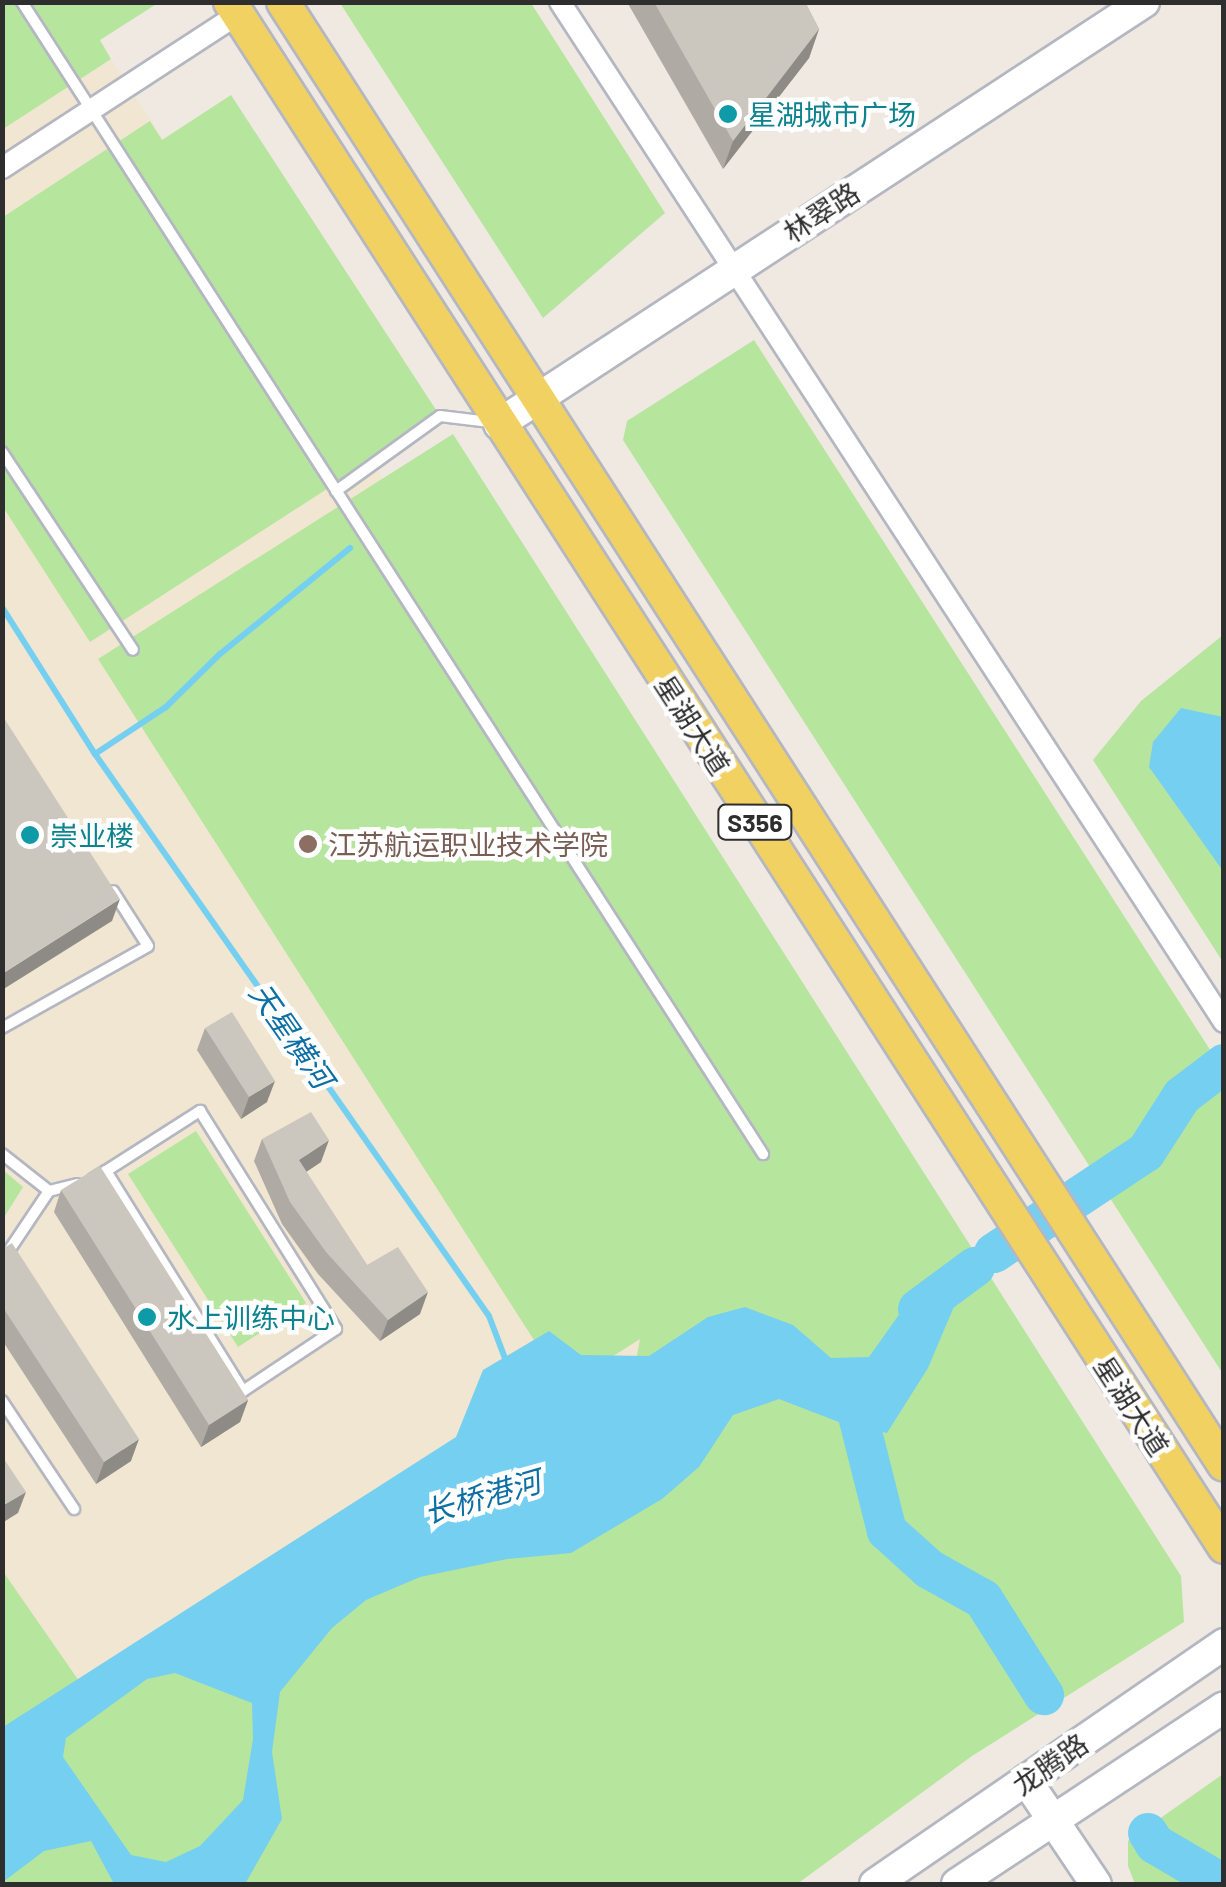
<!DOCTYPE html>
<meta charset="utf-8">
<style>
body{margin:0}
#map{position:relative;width:1226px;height:1887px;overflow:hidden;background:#efe9e1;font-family:Barlow,"Noto Sans SC",sans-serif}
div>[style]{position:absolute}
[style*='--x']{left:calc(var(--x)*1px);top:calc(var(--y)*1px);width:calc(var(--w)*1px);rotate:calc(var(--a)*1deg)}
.education>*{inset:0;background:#f0e6d1}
.green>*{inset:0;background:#b6e59e}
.water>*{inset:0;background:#75cff0}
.stream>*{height:6px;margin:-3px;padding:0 3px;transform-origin:3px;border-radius:3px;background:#75cff0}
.river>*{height:40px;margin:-20px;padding:0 20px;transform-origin:20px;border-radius:20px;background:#75cff0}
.roads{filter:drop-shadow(2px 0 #b4b7c1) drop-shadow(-2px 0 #b4b7c1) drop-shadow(0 2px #b4b7c1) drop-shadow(0 -2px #b4b7c1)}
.lane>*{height:10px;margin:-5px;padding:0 5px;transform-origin:5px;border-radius:5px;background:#fff}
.street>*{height:20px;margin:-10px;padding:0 10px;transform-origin:10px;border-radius:10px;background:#fff}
.secondary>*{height:30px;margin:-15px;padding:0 15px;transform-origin:15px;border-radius:15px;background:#fff}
.primary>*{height:32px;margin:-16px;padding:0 16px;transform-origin:16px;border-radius:16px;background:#f2d163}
.wall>*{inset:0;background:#afaba4}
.shaded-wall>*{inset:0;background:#8e8b86}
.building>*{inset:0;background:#cbc7bf}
.dots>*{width:28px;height:28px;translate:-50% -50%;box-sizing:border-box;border:5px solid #fff;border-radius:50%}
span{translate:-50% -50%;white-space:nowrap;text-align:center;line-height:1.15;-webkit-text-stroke:9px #fff;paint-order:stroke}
.shield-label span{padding:2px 8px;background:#fff;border:2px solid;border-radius:8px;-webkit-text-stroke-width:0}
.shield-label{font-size:25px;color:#2e2e2e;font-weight:700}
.culture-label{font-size:28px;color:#0d838f}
.left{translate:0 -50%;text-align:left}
.street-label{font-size:28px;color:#2e2e2e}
.education-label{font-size:28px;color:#785e54}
.water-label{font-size:30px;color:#0d6fa3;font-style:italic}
.frame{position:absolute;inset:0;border:5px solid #2e2e2e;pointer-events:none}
</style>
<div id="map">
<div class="education">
<div style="clip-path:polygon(74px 2px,383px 479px,844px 1209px,622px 1437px,3px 1759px,2px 3px)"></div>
</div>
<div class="green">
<div style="clip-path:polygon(3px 3px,158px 3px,100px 40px,111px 59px,3px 129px)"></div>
<div style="clip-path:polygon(340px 3px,531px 3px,665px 213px,543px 318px)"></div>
<div style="clip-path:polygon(231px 95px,440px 416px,90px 642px,3px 507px,3px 217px,150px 121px,162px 140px)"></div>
<div style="clip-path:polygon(754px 340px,1223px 1070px,1223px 1374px,623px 440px,627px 421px)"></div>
<div style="clip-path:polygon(453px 434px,1181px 1576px,1184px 1622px,972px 1756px,797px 1884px,3px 1884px,3px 1759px,91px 1705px,622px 1436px,640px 1339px,564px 1387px,98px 659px)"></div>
<div style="clip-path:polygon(1223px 635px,1223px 962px,1093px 760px,1141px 701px)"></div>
<div style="clip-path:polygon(196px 1131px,306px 1303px,238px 1347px,128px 1174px)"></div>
<div style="clip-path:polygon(3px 1170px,23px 1187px,3px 1219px)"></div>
<div style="clip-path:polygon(2px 1570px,79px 1681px,2px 1728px)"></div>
<div style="clip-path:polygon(1223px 1774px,1223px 1884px,1135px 1884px,1128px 1866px,1128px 1841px)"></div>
</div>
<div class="water">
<div style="clip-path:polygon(1181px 708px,1223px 717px,1223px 871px,1149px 767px,1153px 742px)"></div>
<div style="clip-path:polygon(evenodd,963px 1262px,961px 1290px,928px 1368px,887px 1433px,844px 1424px,779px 1399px,733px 1415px,699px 1467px,662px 1499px,571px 1553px,507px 1559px,420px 1577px,366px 1600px,332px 1628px,280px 1692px,272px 1752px,282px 1819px,245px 1884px,114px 1884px,91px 1841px,44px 1851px,3px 1882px,3px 1727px,456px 1437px,483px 1370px,549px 1331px,581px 1355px,649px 1356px,708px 1317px,745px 1307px,793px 1325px,831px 1358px,869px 1357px,915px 1292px,963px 1262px,175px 1673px,252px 1703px,253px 1739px,243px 1800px,200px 1846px,166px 1862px,131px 1855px,63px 1757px,66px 1738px,147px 1679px,175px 1673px)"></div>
</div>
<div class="stream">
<div style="--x:2;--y:607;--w:174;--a:57.7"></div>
<div style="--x:95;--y:754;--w:686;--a:54.97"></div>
<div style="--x:489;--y:1316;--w:48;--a:69.3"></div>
<div style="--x:95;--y:754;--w:85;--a:-33.5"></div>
<div style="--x:166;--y:707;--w:76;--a:-44.5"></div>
<div style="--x:220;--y:654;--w:168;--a:-39.2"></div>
</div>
<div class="river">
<div style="--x:994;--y:1253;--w:182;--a:-33.6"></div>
<div style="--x:1146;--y:1152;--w:67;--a:-57.3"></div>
<div style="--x:1182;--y:1096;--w:53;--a:-37.3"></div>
<div style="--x:918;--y:1309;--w:71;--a:-36.4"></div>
<div style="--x:853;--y:1396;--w:139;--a:75.9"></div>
<div style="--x:887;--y:1531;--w:57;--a:42.1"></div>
<div style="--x:929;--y:1569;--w:62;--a:29.1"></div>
<div style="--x:983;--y:1599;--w:114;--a:57.6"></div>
<div style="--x:1148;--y:1833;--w:13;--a:58"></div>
<div style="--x:1155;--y:1844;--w:79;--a:30.5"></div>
</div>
<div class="roads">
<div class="lane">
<div style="--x:22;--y:2;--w:1370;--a:57.25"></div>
<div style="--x:2;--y:452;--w:237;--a:56.5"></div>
<div style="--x:336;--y:491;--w:128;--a:-35.8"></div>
<div style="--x:440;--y:416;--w:50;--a:6.8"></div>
<div style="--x:2;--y:1028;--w:167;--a:-29.3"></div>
<div style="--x:148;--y:946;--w:65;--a:-122.5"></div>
<div style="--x:2;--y:1154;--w:60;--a:38.2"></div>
<div style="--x:49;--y:1191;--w:84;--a:123.9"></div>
<div style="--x:93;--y:1179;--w:15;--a:-32"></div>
<div style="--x:106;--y:1171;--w:112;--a:-32.6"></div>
<div style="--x:200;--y:1111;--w:257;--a:58"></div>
<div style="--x:336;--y:1329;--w:112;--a:146.3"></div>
<div style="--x:243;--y:1391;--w:259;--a:-121.9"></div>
<div style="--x:49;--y:1191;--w:29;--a:-14"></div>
<div style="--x:2;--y:1401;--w:130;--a:56.3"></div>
</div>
<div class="street">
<div style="--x:560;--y:2;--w:1217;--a:56.94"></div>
<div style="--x:2;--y:168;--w:280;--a:-33.1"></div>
</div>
<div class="secondary">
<div style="--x:499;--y:424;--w:771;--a:-33.2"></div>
<div style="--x:1026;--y:1780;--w:125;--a:56.1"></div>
<div style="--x:875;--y:1884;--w:424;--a:-34.5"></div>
<div style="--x:957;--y:1884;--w:320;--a:-33.5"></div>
</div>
<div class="primary">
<div style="--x:230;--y:2;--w:1837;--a:57.24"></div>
<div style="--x:283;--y:2;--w:1739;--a:57.25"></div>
</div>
</div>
<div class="wall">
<div style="clip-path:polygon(627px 2px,805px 2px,819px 29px,809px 58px,723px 169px)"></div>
<div style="clip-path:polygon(205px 1028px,267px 1102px,241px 1119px,197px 1050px)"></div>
<div style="clip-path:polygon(262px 1139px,321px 1162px,306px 1172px,367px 1265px,420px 1314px,380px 1341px,318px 1274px,282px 1224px,254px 1161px)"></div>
<div style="clip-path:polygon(61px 1190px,248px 1400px,240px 1422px,201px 1447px,54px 1212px)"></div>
<div style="clip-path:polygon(2px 1249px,131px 1461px,96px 1484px,2px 1340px)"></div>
</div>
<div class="shaded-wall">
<div style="clip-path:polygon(819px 29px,809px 58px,723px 169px,733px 141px)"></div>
<div style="clip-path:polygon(120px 899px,112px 921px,2px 990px,2px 974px)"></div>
<div style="clip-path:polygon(275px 1081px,267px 1102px,241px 1119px,249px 1097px)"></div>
<div style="clip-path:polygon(329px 1140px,321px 1162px,291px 1182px,299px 1160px)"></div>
<div style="clip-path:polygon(428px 1292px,420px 1314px,380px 1341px,388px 1320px)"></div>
<div style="clip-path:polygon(248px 1400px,240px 1422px,201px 1447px,209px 1425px)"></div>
<div style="clip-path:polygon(139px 1439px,131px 1461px,96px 1484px,104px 1462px)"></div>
<div style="clip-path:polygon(26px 1492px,18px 1513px,2px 1523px,2px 1506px)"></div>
</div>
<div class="building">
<div style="clip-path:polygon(654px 2px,805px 2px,819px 29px,733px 141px)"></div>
<div style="clip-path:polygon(2px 715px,120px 899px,2px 974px)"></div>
<div style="clip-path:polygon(232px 1012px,275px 1081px,249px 1097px,205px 1028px)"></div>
<div style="clip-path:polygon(311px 1112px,329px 1140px,299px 1160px,367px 1265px,398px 1247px,428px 1292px,388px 1320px,326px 1252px,290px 1202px,262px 1139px)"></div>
<div style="clip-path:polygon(100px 1166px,248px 1400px,209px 1425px,61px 1190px)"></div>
<div style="clip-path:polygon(12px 1243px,139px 1439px,104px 1462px,2px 1306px,2px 1249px)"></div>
<div style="clip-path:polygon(2px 1456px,26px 1492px,2px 1506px)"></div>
</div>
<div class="dots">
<div style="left:728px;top:114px;background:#0f9aa8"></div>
<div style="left:30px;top:835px;background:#0f9aa8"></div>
<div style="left:308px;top:844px;background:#8d6e63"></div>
<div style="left:147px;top:1317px;background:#0f9aa8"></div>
</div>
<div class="shield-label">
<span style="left:755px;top:822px">S356</span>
</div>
<div class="culture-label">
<span class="left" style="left:748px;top:114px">星湖城市广场</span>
<span class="left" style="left:50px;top:835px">崇业楼</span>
<span class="left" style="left:167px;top:1317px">水上训练中心</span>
</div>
<div class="street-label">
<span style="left:821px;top:212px;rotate:-33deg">林翠路</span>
<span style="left:693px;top:725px;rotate:57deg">星湖大道</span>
<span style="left:1132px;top:1406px;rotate:57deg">星湖大道</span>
<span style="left:1050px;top:1764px;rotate:-35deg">龙腾路</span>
</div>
<div class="education-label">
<span class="left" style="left:328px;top:844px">江苏航运职业技术学院</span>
</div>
<div class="water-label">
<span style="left:292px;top:1035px;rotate:55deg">天星横河</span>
<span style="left:482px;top:1496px;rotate:-16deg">长桥港河</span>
</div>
<div class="frame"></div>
</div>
